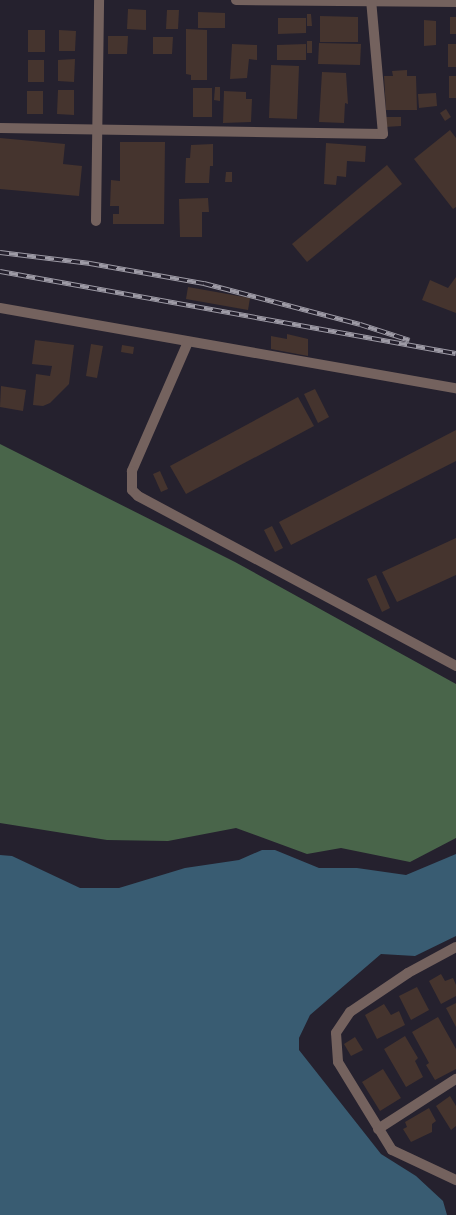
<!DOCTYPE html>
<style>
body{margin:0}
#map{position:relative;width:456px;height:1215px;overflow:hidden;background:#25212e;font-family:"Zilla Slab",serif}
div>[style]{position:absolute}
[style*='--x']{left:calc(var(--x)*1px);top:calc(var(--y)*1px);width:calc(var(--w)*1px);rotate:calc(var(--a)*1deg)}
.forest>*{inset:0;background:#49654a}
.water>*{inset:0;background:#395c72}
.building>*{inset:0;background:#45342e}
.minor>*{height:10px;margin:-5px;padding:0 5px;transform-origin:5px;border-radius:5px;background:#74625e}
.rail>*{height:4.5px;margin-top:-2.25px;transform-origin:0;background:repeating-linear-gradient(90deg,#25212e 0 9px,#9e9ba6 0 18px);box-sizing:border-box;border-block:1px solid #9e9ba6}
span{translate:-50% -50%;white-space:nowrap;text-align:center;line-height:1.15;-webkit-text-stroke:3px #25212e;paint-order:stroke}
</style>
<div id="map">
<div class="forest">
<div style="clip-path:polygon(0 444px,235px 562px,456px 684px,456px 838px,410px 862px,341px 848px,307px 854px,236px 828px,168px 841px,107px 840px,0 823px)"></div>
</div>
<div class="water">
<div style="clip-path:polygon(262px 850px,275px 850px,319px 868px,357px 868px,406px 875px,456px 854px,456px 936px,415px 956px,381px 954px,310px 1015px,299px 1038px,299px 1050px,381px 1154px,416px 1176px,443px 1201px,447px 1215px,0 1215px,0 855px,12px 856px,80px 888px,119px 888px,185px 868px,239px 860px)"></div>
</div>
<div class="building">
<div style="clip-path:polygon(128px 9px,146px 10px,146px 30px,127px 29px)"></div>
<div style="clip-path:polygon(167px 10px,179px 10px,178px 29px,166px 29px)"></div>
<div style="clip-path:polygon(198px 12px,225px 13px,225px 28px,198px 28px)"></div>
<div style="clip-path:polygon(307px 14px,311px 14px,312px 26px,307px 26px)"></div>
<div style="clip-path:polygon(320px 16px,358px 17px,358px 42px,320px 42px)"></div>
<div style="clip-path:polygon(450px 17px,456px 17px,456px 34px,450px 34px)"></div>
<div style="clip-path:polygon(278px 18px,306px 18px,306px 33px,278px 34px)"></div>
<div style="clip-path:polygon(424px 20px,436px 21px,436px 45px,424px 46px)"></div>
<div style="clip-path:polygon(186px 29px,207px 30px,207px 80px,191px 80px,191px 75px,186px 74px)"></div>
<div style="clip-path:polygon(28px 30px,45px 30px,45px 52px,28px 52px)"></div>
<div style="clip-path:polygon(59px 30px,76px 31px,75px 51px,59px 51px)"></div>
<div style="clip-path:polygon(108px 36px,128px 36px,127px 54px,108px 54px)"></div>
<div style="clip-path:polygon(153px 37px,173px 37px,172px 54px,153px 54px)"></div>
<div style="clip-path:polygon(307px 41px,312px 41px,312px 53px,307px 53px)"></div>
<div style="clip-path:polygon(319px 43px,361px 44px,360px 65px,318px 64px)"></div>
<div style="clip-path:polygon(232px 44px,257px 45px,257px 60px,249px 59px,247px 78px,230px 79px)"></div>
<div style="clip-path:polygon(306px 44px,306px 60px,277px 60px,277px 45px)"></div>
<div style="clip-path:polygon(448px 44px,456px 44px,456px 67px,448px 67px)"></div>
<div style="clip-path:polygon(75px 59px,74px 82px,58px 81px,58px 60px)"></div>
<div style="clip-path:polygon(28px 60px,44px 60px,44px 82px,28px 82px)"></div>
<div style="clip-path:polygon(271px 65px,299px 66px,297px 119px,269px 118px)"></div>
<div style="clip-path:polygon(407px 70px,407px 76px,416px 76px,417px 110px,386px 110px,384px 76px,393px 76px,392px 71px)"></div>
<div style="clip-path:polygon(322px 72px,346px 73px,348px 104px,345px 103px,344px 123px,319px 122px)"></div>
<div style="clip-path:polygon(449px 76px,456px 76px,456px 98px,449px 98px)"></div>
<div style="clip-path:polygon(215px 87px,220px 87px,220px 101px,214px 100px)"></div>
<div style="clip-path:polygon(193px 88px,212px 88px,212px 117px,193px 117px)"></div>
<div style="clip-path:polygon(58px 90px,74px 90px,74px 115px,57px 114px)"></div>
<div style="clip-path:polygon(27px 91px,43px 91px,43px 114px,27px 114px)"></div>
<div style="clip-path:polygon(224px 91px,246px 92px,246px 99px,252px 99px,251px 122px,223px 123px)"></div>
<div style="clip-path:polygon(436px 93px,437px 106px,419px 108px,418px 94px)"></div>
<div style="clip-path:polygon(446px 109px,451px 117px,445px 121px,440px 113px)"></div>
<div style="clip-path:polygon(385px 117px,401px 117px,401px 126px,385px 127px)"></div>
<div style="clip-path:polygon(450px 130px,456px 138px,456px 207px,453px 209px,414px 159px)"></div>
<div style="clip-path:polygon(0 138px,65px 144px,63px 164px,82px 166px,79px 196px,0 189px)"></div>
<div style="clip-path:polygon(120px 142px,165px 142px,164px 224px,113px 224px,113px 214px,119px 214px,119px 206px,110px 206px,111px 180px,120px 181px)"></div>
<div style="clip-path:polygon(326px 143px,366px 146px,365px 162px,347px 161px,346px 177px,337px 176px,336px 185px,324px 184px)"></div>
<div style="clip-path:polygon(213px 144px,213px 166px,210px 166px,209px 183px,185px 183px,186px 158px,190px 158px,191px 145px)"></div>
<div style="clip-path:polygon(387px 165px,402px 184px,307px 262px,292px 244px)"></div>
<div style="clip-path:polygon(226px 172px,232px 172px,232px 182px,225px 182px)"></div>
<div style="clip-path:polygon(208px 198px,209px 212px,202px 212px,202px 237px,180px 237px,179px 199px)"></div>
<div style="clip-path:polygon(456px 277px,456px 313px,422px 300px,430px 280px,448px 288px)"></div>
<div style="clip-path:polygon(188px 287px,250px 298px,248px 310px,186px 299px)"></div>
<div style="clip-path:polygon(287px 334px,308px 339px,308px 356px,271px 349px,271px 336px,287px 339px)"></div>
<div style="clip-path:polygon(35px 340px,74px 345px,69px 384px,50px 403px,43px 406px,33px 405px,36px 374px,50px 376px,52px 366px,32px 364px)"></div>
<div style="clip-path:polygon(91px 344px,103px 346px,97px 378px,86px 376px)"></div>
<div style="clip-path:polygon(122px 345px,134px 347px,133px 354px,121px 352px)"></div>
<div style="clip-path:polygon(1px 386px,26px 390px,23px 411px,0 407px)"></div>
<div style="clip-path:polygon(315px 389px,329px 417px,318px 423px,304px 394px)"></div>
<div style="clip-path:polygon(298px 397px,314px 426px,186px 494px,170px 466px)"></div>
<div style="clip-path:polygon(456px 430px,456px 461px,291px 545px,279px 522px)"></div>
<div style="clip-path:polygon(160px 471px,168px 489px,161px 492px,153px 474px)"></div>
<div style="clip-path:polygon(272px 526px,283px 548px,275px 552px,264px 530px)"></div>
<div style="clip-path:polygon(456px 538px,456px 575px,397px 602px,382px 572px)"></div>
<div style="clip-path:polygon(376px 575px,390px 608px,382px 612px,367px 579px)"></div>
<div style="clip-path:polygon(441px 974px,445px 981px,453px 978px,456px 985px,456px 996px,441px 1004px,429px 981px)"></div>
<div style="clip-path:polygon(417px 987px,429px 1010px,411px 1020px,399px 996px)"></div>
<div style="clip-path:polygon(456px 1003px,456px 1027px,446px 1008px)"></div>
<div style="clip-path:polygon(384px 1004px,391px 1015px,399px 1011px,405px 1025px,377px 1039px,365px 1015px)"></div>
<div style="clip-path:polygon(438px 1017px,456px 1049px,456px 1069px,435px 1080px,426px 1065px,429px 1063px,412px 1032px)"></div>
<div style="clip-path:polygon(405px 1036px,418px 1058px,415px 1061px,423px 1077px,406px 1087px,384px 1049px)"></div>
<div style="clip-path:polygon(355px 1037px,363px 1050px,351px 1056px,344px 1044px)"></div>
<div style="clip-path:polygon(383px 1069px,401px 1098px,380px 1111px,362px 1082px)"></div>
<div style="clip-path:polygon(450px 1096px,456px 1106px,456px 1126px,451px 1130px,436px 1106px)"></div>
<div style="clip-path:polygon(429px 1108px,436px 1121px,432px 1124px,432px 1132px,411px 1142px,403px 1129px,407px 1127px,405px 1122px)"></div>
</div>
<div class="minor">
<div style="--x:236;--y:0;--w:220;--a:0.5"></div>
<div style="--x:0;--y:128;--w:383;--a:0.9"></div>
<div style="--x:383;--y:134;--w:135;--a:-95.1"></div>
<div style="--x:96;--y:221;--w:221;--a:-89.2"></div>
<div style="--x:0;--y:308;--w:463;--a:10"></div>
<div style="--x:188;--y:342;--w:141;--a:113.5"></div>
<div style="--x:132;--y:471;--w:19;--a:90"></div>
<div style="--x:132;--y:490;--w:8;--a:45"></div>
<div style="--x:138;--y:496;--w:361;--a:28.1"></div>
<div style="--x:456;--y:947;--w:55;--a:151.6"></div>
<div style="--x:408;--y:973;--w:70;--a:146.1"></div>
<div style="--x:350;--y:1012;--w:25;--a:124"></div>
<div style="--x:336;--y:1033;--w:29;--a:86"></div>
<div style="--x:338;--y:1062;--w:103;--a:58.5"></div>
<div style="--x:392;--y:1150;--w:71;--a:25.1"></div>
<div style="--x:378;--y:1129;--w:93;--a:-32.7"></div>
</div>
<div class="rail">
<div style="--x:0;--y:252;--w:91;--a:7"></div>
<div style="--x:90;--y:263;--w:116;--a:10"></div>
<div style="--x:204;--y:283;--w:161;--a:14.7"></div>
<div style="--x:360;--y:324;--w:52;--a:17.7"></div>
<div style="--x:0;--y:271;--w:463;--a:10.2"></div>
</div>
</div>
